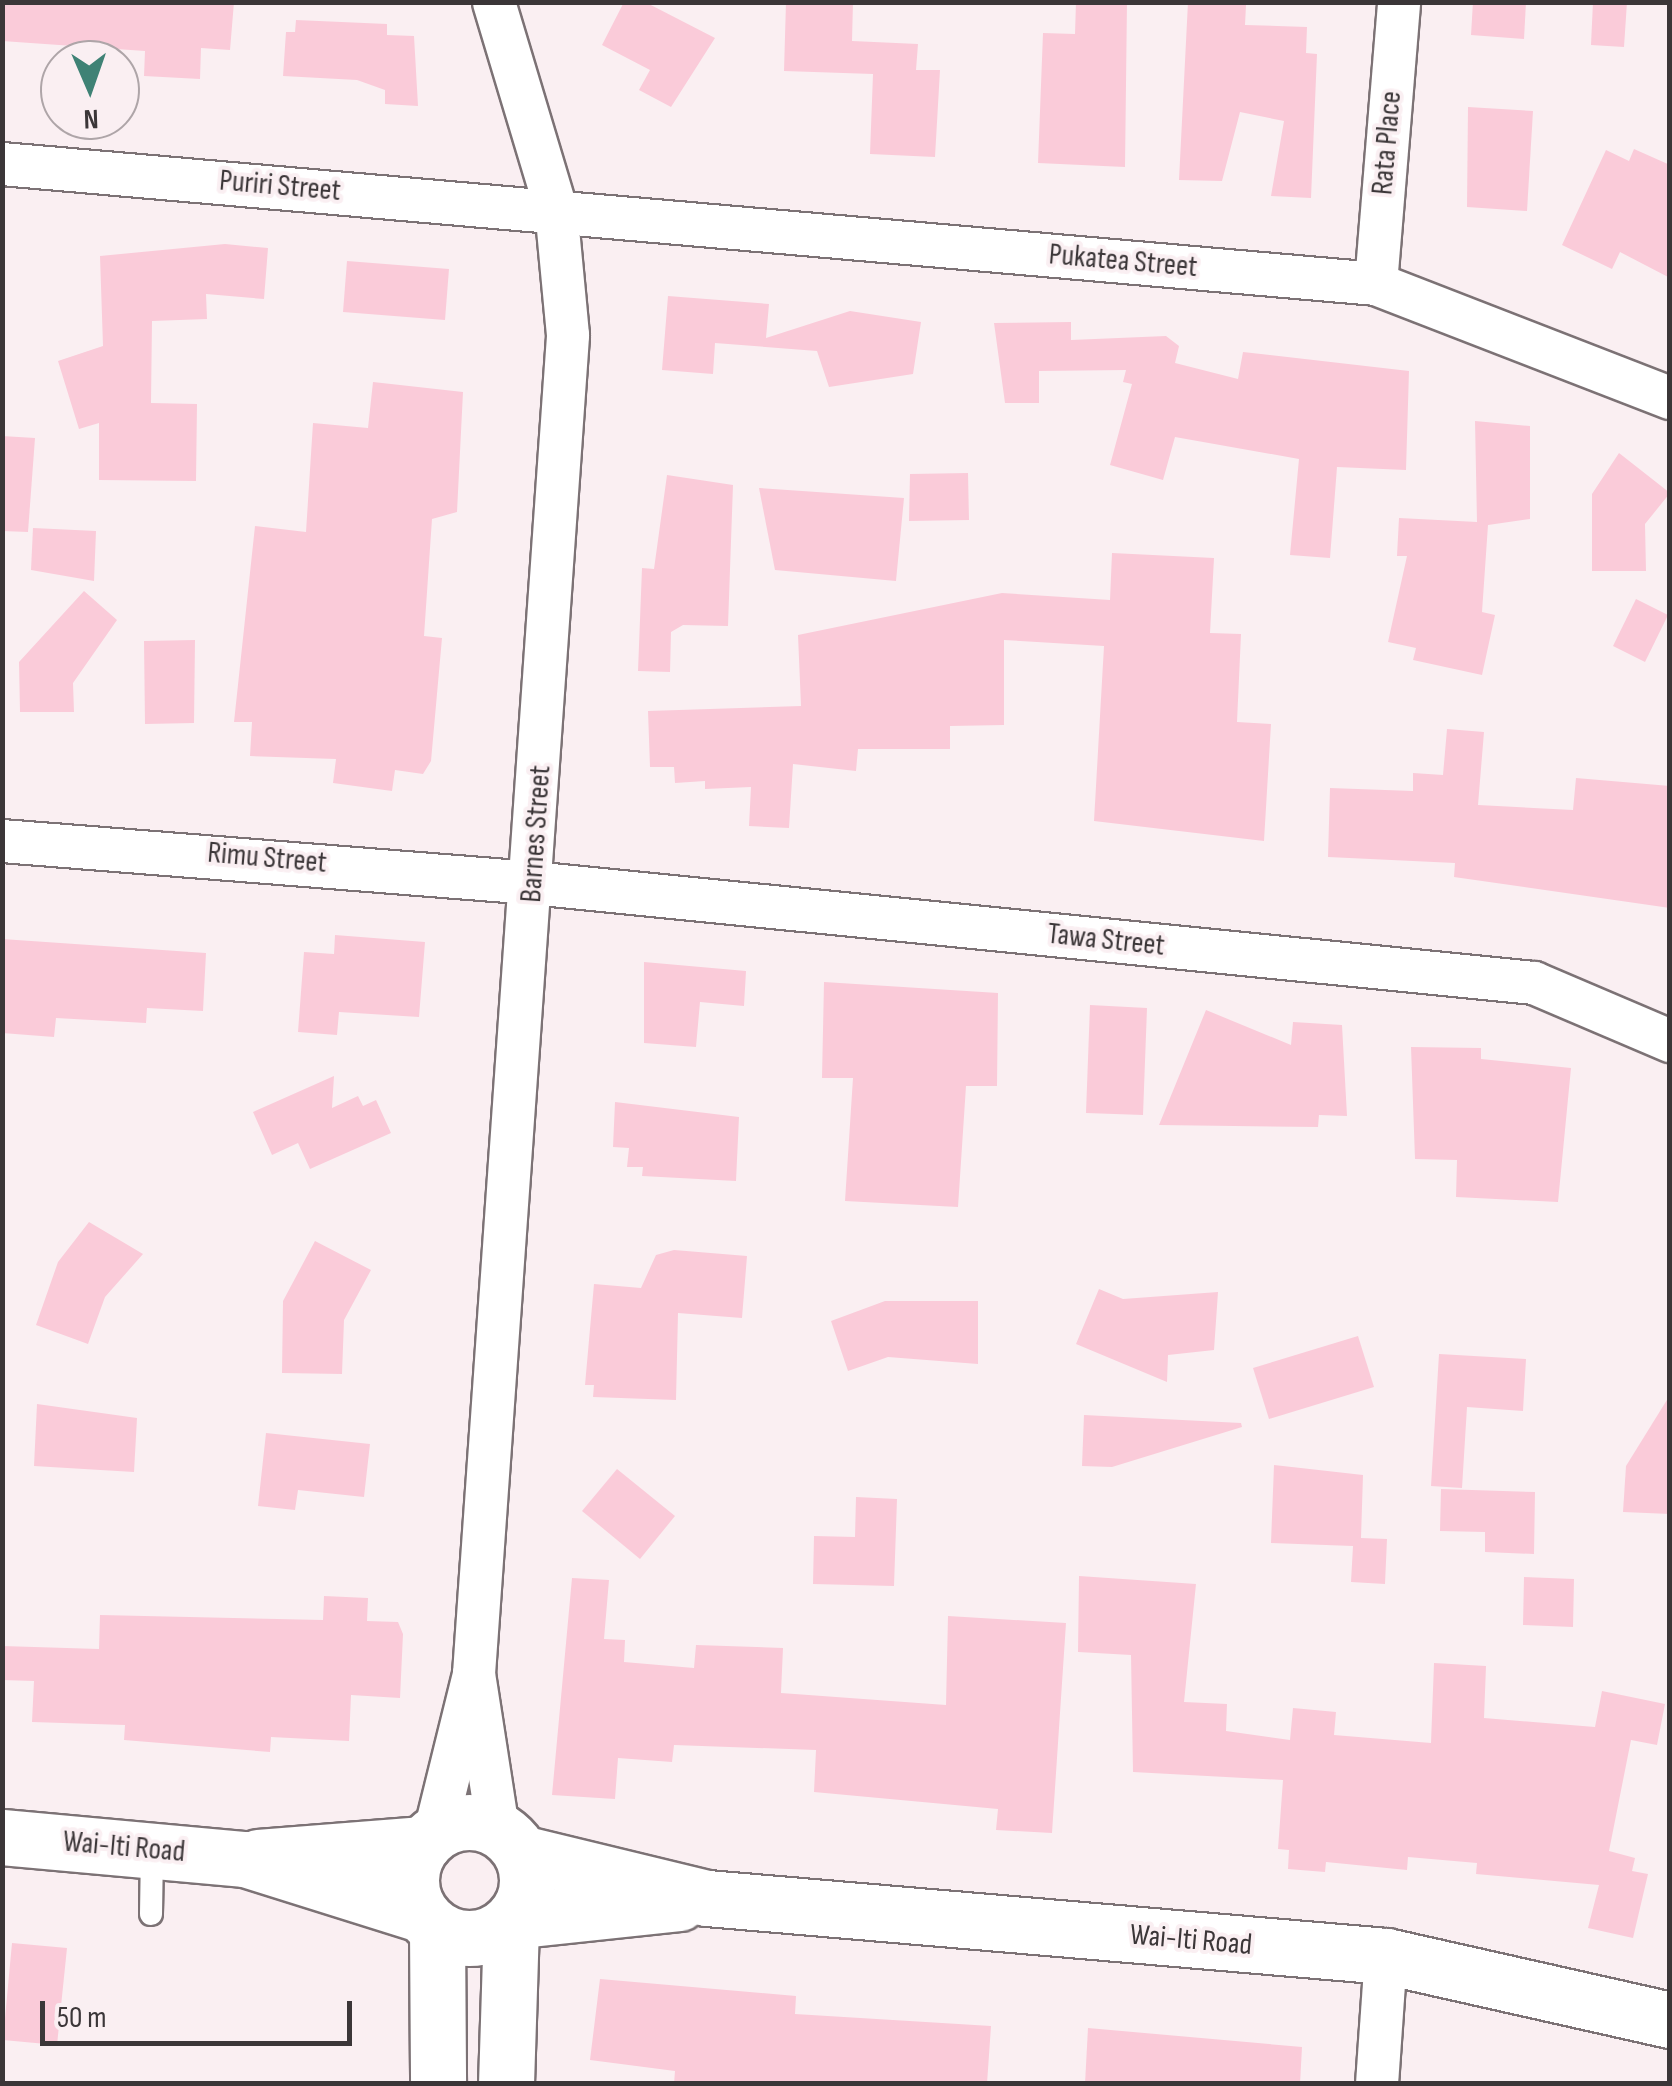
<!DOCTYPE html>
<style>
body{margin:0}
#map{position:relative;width:1672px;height:2086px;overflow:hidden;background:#faeff2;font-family:"Sofia Sans Condensed",sans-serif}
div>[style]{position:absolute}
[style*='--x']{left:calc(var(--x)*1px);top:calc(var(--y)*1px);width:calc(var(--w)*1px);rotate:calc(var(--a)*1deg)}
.building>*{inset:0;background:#facbd9}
.roads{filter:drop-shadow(2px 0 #7c7275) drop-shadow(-2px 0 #7c7275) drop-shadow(0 2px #7c7275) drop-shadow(0 -2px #7c7275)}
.lane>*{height:22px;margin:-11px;padding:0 11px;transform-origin:11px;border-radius:11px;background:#fff}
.street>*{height:42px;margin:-21px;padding:0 21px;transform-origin:21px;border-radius:21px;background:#fff}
.secondary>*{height:55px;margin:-27.5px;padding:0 27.5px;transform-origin:27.5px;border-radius:27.5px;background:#fff}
.secondary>.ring{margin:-27.5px;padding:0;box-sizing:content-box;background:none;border:55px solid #fff;border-radius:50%}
span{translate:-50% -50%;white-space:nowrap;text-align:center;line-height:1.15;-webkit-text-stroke:8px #faeff2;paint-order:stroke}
.street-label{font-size:30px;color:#3b3638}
.frame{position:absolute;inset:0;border:5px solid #3b3638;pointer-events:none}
.north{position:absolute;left:40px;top:40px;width:100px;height:100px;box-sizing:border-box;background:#faeff2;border:2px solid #aea5a8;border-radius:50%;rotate:178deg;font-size:28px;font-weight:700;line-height:40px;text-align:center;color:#3b3638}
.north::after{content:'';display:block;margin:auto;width:35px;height:45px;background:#3f8275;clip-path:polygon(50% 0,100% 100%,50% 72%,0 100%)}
.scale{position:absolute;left:40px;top:2001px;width:312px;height:45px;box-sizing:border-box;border:5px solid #3b3638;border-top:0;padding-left:12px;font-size:30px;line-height:35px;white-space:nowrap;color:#3b3638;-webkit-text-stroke:8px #faeff2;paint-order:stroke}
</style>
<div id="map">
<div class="building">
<div style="clip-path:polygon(2px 2px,234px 2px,230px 50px,201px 48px,200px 79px,144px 76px,145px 51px,2px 41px)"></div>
<div style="clip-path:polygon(624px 2px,645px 2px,715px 38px,671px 107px,639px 90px,650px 70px,602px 45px)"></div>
<div style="clip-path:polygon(786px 2px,853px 2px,852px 41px,918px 44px,916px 70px,940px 70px,935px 157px,870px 154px,873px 74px,784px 71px)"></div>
<div style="clip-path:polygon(1076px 2px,1127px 2px,1125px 167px,1038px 163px,1043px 33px,1075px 34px)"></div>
<div style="clip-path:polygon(1188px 2px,1246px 5px,1245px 25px,1307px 27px,1306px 53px,1317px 54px,1311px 198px,1271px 196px,1284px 121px,1240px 112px,1222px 181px,1179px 180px)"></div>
<div style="clip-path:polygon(1473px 2px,1526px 2px,1524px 39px,1471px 35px)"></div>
<div style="clip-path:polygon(1593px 2px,1627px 2px,1624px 47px,1591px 45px)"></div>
<div style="clip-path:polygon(296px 20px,387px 24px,387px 35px,414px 36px,418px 106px,385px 104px,385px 90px,357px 80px,283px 76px,286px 32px,295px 32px)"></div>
<div style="clip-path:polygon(1468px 107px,1533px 111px,1527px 211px,1467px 207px)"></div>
<div style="clip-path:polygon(1634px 149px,1670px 165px,1670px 278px,1620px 252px,1612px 269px,1562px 245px,1606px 150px,1629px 161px)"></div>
<div style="clip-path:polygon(225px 244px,268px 248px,264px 299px,206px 294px,207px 319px,152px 321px,151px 403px,197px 404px,196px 481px,99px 480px,99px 423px,79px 429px,58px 361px,103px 346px,100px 256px)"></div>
<div style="clip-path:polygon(347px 261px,449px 269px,445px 320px,343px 312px)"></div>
<div style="clip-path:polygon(668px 296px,769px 304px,766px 338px,850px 311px,921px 322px,913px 374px,829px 387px,817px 351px,715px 343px,713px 374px,662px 370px)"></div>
<div style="clip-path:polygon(1071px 322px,1071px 340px,1166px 336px,1179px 346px,1175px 363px,1238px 379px,1243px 352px,1409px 371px,1406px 470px,1337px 467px,1330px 558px,1290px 555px,1299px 459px,1175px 437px,1163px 480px,1110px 465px,1132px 384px,1123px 382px,1126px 370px,1039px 371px,1039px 403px,1005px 403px,994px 323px)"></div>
<div style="clip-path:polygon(373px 382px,463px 392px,457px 512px,432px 519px,424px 636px,442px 638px,431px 761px,423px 774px,395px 770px,392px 791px,333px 783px,336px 759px,250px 756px,252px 722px,234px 722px,255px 526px,306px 532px,313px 423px,368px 428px)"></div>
<div style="clip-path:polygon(1475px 421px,1530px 426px,1530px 519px,1488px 525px,1482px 612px,1495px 615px,1482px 675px,1413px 660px,1416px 648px,1388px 642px,1407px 556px,1397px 556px,1399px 518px,1477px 522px)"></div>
<div style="clip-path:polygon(2px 436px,35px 438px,28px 532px,2px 531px)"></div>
<div style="clip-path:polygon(1619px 453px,1670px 493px,1645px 524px,1646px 571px,1592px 571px,1592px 494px)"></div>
<div style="clip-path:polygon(968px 473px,969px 520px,909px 521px,910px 474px)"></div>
<div style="clip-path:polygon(667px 475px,733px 485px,728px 626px,683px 625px,671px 632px,670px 672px,638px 671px,642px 568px,654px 569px)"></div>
<div style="clip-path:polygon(759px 488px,904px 498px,896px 581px,775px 570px)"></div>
<div style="clip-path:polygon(33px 528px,96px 531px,94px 581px,31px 570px)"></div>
<div style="clip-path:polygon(1112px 553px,1214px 558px,1210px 633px,1241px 634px,1237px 722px,1271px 724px,1264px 841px,1094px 821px,1104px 646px,1004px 640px,1004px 725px,950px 726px,950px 749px,858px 749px,856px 771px,793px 764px,789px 828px,749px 826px,751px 787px,705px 789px,705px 781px,675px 783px,674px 767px,650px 767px,648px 711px,801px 706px,798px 635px,1002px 593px,1110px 600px)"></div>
<div style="clip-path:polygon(84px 591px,117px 620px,73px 683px,74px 712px,20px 712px,19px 662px)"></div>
<div style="clip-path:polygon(1636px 599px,1668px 615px,1645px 662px,1613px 646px)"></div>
<div style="clip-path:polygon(195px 640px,194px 723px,145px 724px,144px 641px)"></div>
<div style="clip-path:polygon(1447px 729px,1484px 732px,1478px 805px,1573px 810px,1576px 778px,1670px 786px,1670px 908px,1454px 877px,1455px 863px,1328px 857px,1330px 788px,1413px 791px,1413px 773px,1443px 775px)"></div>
<div style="clip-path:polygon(335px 935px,425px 942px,419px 1017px,339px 1012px,337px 1035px,298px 1032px,304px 952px,334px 954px)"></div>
<div style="clip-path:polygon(2px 939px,206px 953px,203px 1011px,147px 1008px,146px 1023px,56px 1018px,54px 1037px,2px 1033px)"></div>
<div style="clip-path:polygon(644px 962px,746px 971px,744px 1006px,700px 1002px,696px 1047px,644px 1043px)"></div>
<div style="clip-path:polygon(824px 982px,998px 993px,997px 1086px,966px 1086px,958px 1207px,845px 1201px,853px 1078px,822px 1078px)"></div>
<div style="clip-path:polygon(1090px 1005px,1147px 1008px,1143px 1115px,1086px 1113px)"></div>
<div style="clip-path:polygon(1206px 1010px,1291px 1045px,1293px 1022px,1342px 1025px,1347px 1116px,1319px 1115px,1318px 1127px,1159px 1125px)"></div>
<div style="clip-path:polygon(1411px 1047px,1481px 1048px,1481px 1059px,1571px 1068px,1558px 1202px,1456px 1197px,1457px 1160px,1415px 1159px)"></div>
<div style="clip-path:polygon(334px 1076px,332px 1108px,358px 1096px,363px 1106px,376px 1100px,391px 1133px,310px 1169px,298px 1143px,272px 1155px,253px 1112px)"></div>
<div style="clip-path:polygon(615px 1102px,739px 1117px,736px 1181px,642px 1176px,643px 1167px,627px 1167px,629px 1148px,613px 1147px)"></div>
<div style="clip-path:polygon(89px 1222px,143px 1254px,105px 1297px,88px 1344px,36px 1325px,58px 1262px)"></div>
<div style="clip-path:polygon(315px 1241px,371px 1270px,344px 1320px,342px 1374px,282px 1373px,283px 1301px)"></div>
<div style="clip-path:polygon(674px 1250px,747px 1256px,742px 1318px,678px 1313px,676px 1400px,593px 1397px,594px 1385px,585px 1385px,594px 1284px,641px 1288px,656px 1255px)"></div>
<div style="clip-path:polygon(1099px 1289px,1123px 1299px,1218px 1292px,1214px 1350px,1168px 1355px,1167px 1382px,1076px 1344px)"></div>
<div style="clip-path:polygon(885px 1301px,978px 1301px,978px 1364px,888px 1357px,848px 1371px,831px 1321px)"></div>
<div style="clip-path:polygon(1358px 1336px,1374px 1387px,1269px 1419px,1253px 1368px)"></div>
<div style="clip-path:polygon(1439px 1354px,1526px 1359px,1523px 1411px,1467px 1407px,1462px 1488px,1431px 1486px)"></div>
<div style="clip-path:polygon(1670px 1395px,1670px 1514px,1623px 1512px,1626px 1466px)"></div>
<div style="clip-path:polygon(37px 1404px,137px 1418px,134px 1472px,34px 1466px)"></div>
<div style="clip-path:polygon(1084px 1415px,1241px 1423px,1242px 1427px,1112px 1467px,1082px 1466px)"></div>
<div style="clip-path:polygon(266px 1433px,370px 1444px,364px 1497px,298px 1490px,295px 1510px,258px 1506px)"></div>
<div style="clip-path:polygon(1274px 1465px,1363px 1475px,1361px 1538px,1387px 1539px,1385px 1584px,1351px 1582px,1353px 1546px,1271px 1543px)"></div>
<div style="clip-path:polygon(617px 1469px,675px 1516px,640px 1559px,582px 1511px)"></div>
<div style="clip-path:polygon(1441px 1489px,1535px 1492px,1534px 1554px,1485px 1552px,1485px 1532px,1440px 1531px)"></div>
<div style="clip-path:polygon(856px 1497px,897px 1499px,894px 1586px,813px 1584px,814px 1536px,855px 1537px)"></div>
<div style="clip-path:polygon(1079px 1576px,1196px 1584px,1184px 1702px,1227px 1704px,1226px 1731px,1290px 1740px,1293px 1708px,1336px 1712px,1334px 1735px,1431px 1743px,1434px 1663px,1486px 1666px,1484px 1718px,1595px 1727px,1602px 1691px,1665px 1704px,1657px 1745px,1631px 1740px,1609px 1851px,1635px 1858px,1632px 1871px,1648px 1874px,1633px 1938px,1588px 1928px,1599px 1885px,1476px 1874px,1477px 1863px,1408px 1857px,1407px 1870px,1326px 1862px,1325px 1872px,1288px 1869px,1289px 1850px,1278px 1849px,1283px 1780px,1133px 1772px,1131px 1655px,1078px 1652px)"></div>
<div style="clip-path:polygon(1524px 1577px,1574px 1579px,1573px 1627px,1523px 1625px)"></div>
<div style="clip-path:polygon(572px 1578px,609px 1580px,604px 1639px,625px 1640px,624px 1662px,694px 1668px,696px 1645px,783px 1648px,781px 1693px,946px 1705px,948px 1616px,1066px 1623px,1052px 1833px,996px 1830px,998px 1809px,814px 1792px,816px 1750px,674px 1745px,672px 1762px,618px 1758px,615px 1799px,552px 1795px)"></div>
<div style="clip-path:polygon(324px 1596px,368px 1598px,367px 1621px,398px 1622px,403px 1634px,400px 1698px,351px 1695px,349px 1741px,271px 1737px,270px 1752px,124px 1740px,125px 1725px,32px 1722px,34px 1681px,2px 1680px,2px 1646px,99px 1649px,100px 1615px,323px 1620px)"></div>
<div style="clip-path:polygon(12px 1943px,67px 1948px,57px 2045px,3px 2040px)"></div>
<div style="clip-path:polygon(600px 1979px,796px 1996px,795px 2014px,991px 2026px,987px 2084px,674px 2084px,675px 2071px,590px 2060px)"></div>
<div style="clip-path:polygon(1088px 2028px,1302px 2047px,1300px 2084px,1085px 2084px)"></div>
</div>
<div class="roads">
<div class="lane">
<div style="--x:151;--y:1914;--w:65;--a:-89.1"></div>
</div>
<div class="street">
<div style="--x:2;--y:164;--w:1379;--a:4.99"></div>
<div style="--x:1376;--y:284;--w:315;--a:21.2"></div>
<div style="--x:1376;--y:284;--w:283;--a:-85.3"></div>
<div style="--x:2;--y:841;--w:532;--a:4.53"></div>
<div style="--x:532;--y:883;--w:1007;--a:5.7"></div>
<div style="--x:1534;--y:983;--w:148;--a:23.1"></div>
<div style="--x:474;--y:1674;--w:1342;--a:-85.98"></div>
<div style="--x:568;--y:335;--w:127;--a:-95.4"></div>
<div style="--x:556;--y:209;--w:216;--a:-106.7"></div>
<div style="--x:435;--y:1832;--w:163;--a:-76.1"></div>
<div style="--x:474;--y:1674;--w:157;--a:81.2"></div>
<div style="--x:1377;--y:2084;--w:128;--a:-86"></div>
</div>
<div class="secondary">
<div class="ring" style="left:411px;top:1822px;width:61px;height:61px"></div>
<div style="--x:2;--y:1837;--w:244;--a:5.2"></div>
<div style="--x:245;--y:1859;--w:183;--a:17.4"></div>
<div style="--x:521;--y:1853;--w:191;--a:13.6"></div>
<div style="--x:707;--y:1898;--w:681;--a:4.88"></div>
<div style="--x:1386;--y:1956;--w:291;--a:12.7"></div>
<div style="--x:258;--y:1857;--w:166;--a:-4.5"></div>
<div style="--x:437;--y:1930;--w:154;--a:89.6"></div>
<div style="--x:506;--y:2084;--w:163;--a:-88.2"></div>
<div style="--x:511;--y:1921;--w:169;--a:-6.1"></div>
</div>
</div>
<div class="street-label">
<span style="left:1387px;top:143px;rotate:-85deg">Rata Place</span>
<span style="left:280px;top:186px;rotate:5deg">Puriri Street</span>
<span style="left:1123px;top:261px;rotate:5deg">Pukatea Street</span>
<span style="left:536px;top:834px;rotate:-86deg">Barnes Street</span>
<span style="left:267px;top:858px;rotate:5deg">Rimu Street</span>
<span style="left:1106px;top:940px;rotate:6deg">Tawa Street</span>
<span style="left:124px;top:1847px;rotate:5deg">Wai-Iti Road</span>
<span style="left:1191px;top:1940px;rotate:5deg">Wai-Iti Road</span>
</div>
<div class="frame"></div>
<div class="north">N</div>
<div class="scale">50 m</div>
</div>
